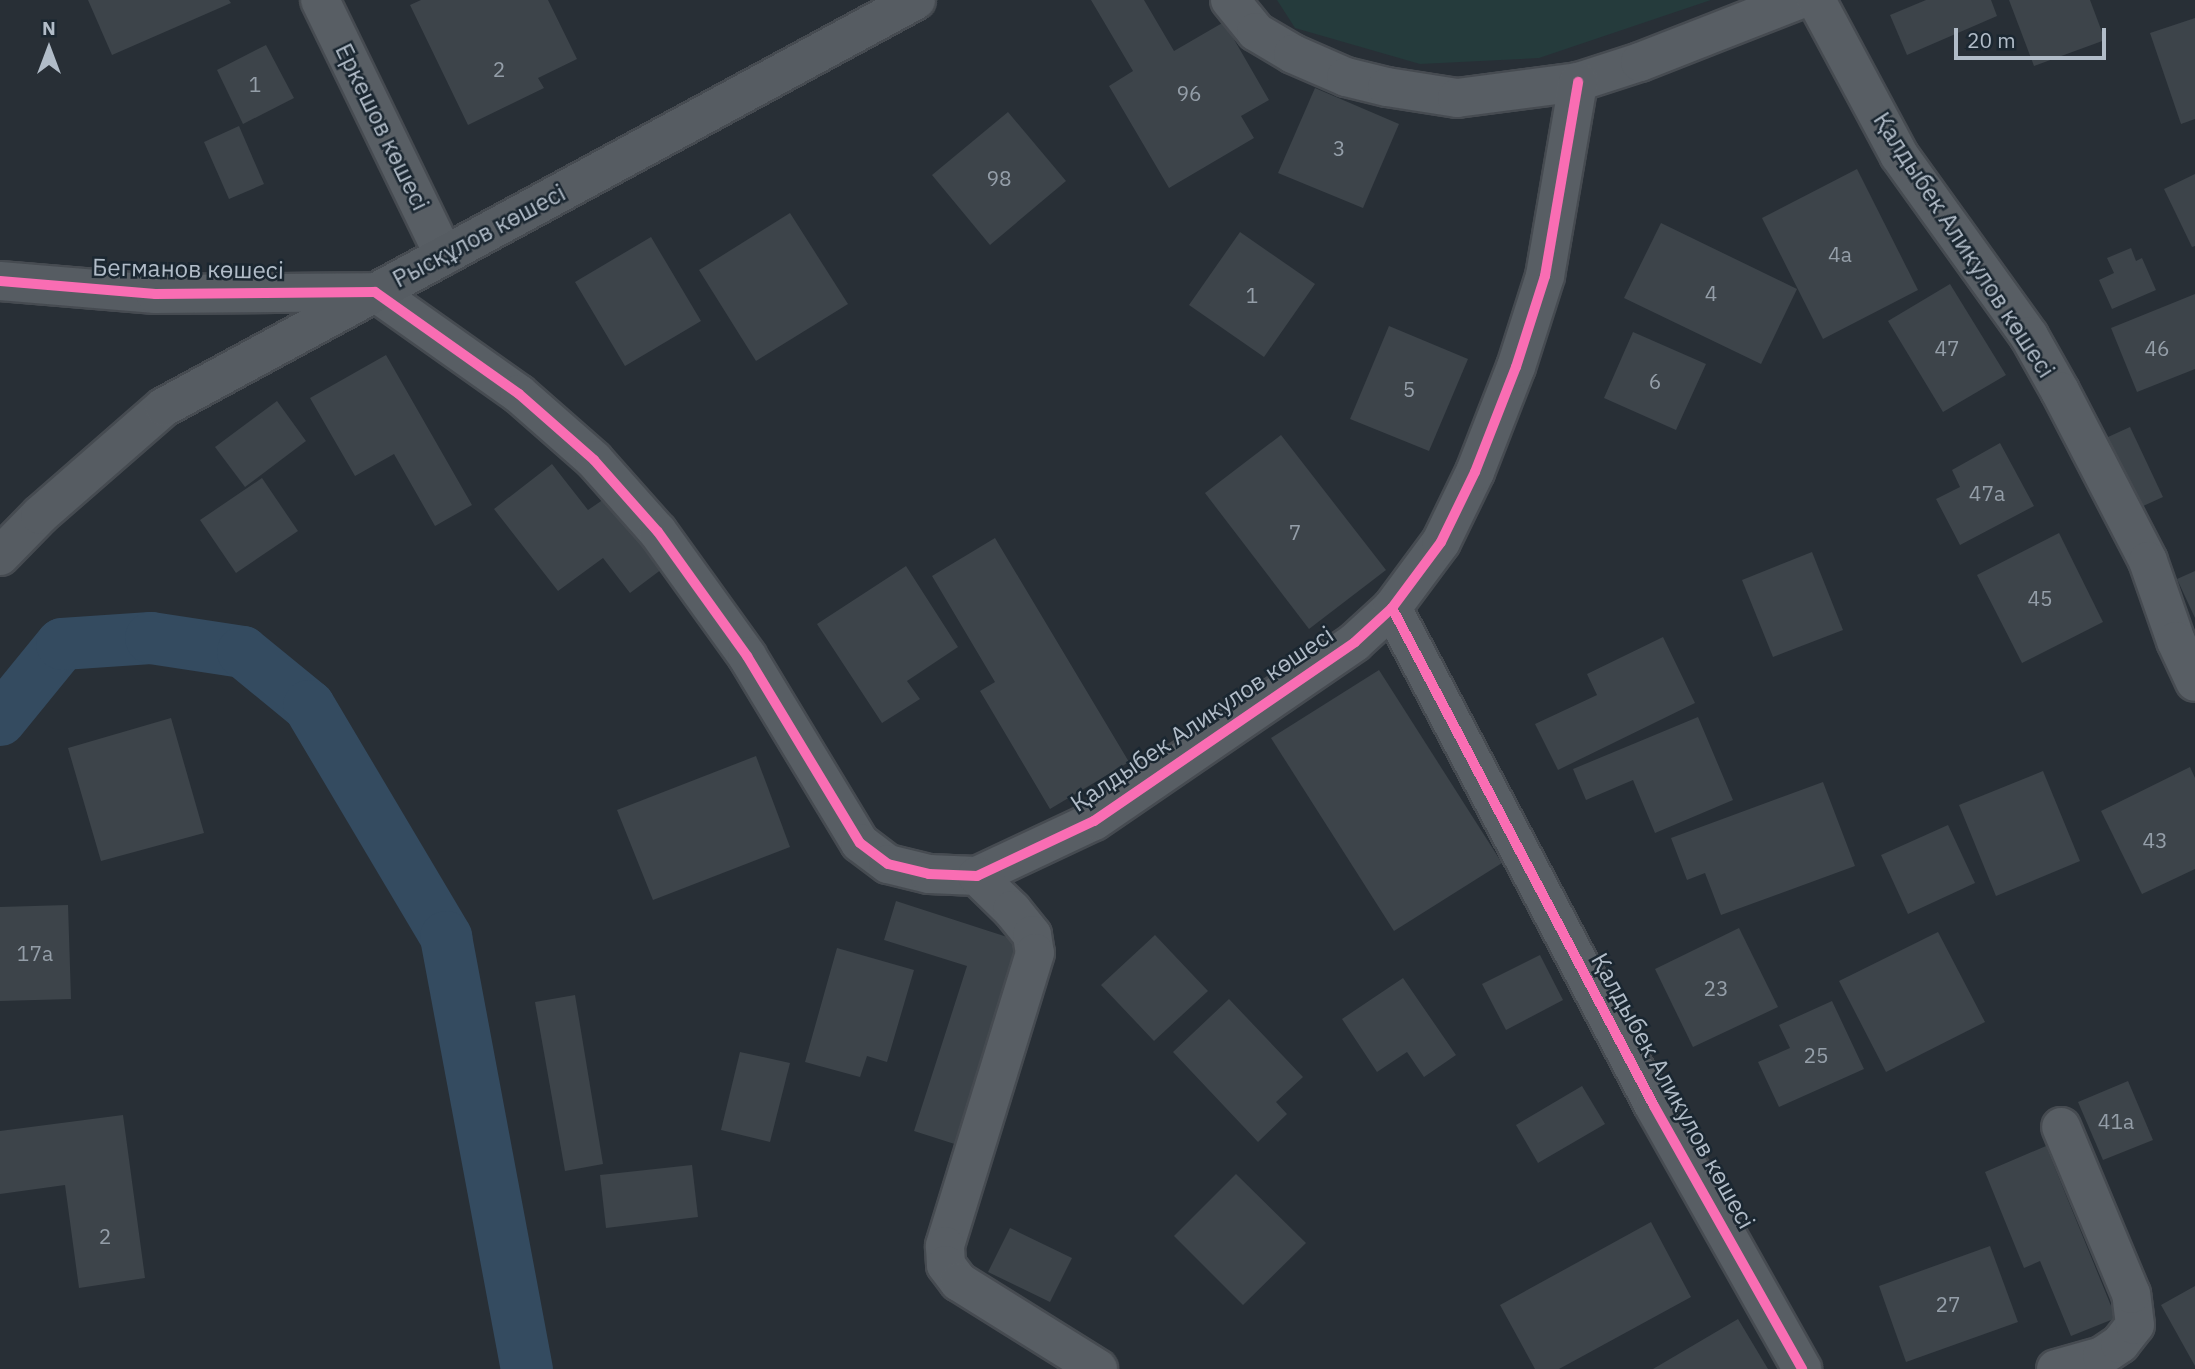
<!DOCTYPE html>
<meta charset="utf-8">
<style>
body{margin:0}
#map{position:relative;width:2195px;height:1369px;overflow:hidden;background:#282f36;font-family:"IBM Plex Sans",sans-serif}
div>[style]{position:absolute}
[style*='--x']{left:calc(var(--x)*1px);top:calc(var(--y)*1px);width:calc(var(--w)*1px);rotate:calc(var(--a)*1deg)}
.green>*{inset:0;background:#253b3c}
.canal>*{height:52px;margin:-26px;padding:0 26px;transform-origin:26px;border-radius:26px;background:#344b60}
.building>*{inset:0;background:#3d444a}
.roads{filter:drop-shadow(2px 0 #464b51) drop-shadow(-2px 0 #464b51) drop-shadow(0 2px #464b51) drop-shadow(0 -2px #464b51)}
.street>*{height:38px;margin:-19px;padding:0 19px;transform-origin:19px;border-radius:19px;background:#585e64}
.secondary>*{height:38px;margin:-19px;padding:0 19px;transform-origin:19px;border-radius:19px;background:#565c62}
.cycleway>*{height:10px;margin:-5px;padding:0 5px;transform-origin:5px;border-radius:5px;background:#f96db3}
span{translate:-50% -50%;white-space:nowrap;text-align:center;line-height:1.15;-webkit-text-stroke:5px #1b2731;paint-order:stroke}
.number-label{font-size:21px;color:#949ea8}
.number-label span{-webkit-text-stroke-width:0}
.street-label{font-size:24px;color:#b1bcc8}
.north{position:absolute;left:14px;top:14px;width:70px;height:70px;-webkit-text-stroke:5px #1b2731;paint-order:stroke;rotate:0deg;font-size:19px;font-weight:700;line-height:28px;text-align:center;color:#b1bcc8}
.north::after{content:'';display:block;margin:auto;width:24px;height:32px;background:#b1bcc8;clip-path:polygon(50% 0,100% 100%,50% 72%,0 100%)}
.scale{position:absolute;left:1954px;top:28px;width:152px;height:32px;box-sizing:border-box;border:4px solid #b1bcc8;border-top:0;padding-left:9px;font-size:21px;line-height:24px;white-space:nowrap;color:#b1bcc8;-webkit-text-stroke:5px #1b2731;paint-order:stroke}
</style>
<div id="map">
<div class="green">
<div style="clip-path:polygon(1277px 0,1711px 0,1539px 58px,1420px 64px,1295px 28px)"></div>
</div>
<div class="canal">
<div style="--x:0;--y:720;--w:98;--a:-50.8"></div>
<div style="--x:62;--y:644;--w:89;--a:-3.9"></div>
<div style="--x:151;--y:638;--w:93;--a:8.7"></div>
<div style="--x:243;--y:652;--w:85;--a:39.3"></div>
<div style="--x:309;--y:706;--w:269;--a:59.3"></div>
<div style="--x:446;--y:937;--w:440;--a:79.4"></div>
</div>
<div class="building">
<div style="clip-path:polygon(88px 0,229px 0,231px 3px,112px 55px)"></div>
<div style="clip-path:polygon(421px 0,548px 0,577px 59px,538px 78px,544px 88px,468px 125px,410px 5px)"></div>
<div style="clip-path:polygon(1091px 0,1144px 0,1174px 51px,1224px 22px,1269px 100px,1241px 116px,1254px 138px,1169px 188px,1109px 86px,1133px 71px)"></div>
<div style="clip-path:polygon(1926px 0,1991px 0,1997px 16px,1907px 55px,1890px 15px)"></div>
<div style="clip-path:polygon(2009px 0,2090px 0,2105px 40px,2034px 66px)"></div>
<div style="clip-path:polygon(2195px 18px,2195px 119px,2181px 124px,2150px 33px)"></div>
<div style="clip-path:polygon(266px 45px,294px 98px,243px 124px,217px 70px)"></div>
<div style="clip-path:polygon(1315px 88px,1399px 124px,1363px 208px,1278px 173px)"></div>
<div style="clip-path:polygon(1008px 112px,1066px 181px,990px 245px,932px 175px)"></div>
<div style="clip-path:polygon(239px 126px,264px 184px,229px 199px,204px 142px)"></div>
<div style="clip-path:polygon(1857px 169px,1918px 290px,1823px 339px,1762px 218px)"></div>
<div style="clip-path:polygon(2195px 174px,2195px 246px,2192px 247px,2164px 189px)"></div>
<div style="clip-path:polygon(790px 213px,848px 304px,756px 361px,699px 270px)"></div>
<div style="clip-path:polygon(1661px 223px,1797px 289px,1761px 364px,1624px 298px)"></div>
<div style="clip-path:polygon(1240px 232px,1315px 284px,1264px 357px,1189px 305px)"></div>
<div style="clip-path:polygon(651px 237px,701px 321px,625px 366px,575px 282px)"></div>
<div style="clip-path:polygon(2131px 248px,2136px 261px,2142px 258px,2156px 290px,2112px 309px,2099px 280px,2114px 273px,2107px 258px)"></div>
<div style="clip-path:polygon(1950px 284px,2006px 375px,1943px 412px,1888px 321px)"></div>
<div style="clip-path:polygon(2195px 294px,2195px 369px,2137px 392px,2111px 328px)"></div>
<div style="clip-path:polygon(1389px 326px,1468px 359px,1429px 451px,1350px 419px)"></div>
<div style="clip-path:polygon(1633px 332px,1706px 364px,1676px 430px,1604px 398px)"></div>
<div style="clip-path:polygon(386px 355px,472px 505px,435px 526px,394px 454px,355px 476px,310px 398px)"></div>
<div style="clip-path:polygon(277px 401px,306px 441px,245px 487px,215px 447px)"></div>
<div style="clip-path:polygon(2130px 427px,2163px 497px,2130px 512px,2097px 442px)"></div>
<div style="clip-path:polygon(1281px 435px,1386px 570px,1309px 629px,1205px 493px)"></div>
<div style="clip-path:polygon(2000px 443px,2034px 506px,1960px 545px,1936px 499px,1960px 487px,1952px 470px)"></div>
<div style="clip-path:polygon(552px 464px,588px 510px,607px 497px,662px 569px,630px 593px,603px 558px,558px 591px,494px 509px)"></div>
<div style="clip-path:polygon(262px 478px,298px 531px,236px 573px,200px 520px)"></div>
<div style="clip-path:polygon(2059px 533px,2103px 622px,2022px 663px,1977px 575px)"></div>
<div style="clip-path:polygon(995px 538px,1129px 762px,1050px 809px,980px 691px,995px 682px,932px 576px)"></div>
<div style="clip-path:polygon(1812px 552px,1843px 630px,1773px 657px,1742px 580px)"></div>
<div style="clip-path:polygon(906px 566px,958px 647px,907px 681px,920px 699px,882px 723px,817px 624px)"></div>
<div style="clip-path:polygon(2195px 571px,2195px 618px,2177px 579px)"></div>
<div style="clip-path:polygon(1663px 637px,1695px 703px,1558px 770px,1535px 724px,1597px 695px,1587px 674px)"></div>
<div style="clip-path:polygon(1379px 670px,1502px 863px,1394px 931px,1271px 738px)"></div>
<div style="clip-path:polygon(1698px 717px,1733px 800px,1655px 833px,1633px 780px,1586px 800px,1573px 769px)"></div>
<div style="clip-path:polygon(171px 718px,204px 833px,101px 861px,68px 748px)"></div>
<div style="clip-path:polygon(756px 756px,790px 847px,653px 900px,617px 810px)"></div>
<div style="clip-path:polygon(2190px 767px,2195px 778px,2195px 869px,2142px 894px,2101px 811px)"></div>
<div style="clip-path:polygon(2043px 771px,2080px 861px,1996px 896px,1959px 805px)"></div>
<div style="clip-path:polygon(1823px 782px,1855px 866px,1721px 915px,1705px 873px,1687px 880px,1671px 838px)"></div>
<div style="clip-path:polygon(1948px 825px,1975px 883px,1908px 914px,1881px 855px)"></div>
<div style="clip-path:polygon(896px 901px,1029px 944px,964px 1147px,914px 1131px,967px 966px,884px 940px)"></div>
<div style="clip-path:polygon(68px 905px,71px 999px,0 1001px,0 907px)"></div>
<div style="clip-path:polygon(1739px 928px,1778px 1007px,1693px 1047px,1655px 969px)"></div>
<div style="clip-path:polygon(1938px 932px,1985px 1022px,1886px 1072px,1839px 981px)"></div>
<div style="clip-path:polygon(1155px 935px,1208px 991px,1154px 1041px,1101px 985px)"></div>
<div style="clip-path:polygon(837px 948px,914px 970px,887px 1062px,867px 1056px,860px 1077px,805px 1062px)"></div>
<div style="clip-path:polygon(1540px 955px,1563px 1000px,1506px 1030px,1482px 984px)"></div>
<div style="clip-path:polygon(1403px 978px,1456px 1055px,1424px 1077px,1407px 1052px,1377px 1072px,1342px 1019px)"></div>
<div style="clip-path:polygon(575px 995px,603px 1164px,565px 1171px,535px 1002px)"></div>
<div style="clip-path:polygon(1229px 999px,1303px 1077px,1276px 1102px,1287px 1114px,1258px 1142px,1173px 1052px)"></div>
<div style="clip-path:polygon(1832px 1001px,1864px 1069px,1779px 1107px,1758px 1062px,1790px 1048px,1779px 1025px)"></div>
<div style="clip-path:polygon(740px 1052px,790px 1063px,770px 1142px,721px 1130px)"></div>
<div style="clip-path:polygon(2128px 1081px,2153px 1140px,2103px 1160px,2078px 1102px)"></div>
<div style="clip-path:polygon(1582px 1086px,1605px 1124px,1538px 1163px,1516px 1125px)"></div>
<div style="clip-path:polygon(123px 1115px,145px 1278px,79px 1288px,65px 1185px,0 1194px,0 1131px)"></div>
<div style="clip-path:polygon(2046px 1146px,2116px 1318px,2071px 1336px,2040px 1261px,2024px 1268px,1985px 1172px)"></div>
<div style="clip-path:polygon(692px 1165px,698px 1217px,606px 1228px,600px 1175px)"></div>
<div style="clip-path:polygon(1236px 1174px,1306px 1243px,1243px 1305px,1174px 1236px)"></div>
<div style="clip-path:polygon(1651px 1222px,1691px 1297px,1559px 1369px,1535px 1369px,1500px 1305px)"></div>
<div style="clip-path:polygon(1010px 1228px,1072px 1258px,1050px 1302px,988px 1272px)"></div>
<div style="clip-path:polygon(1990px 1246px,2018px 1322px,1906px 1362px,1879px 1286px)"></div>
<div style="clip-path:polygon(2195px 1286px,2195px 1366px,2161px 1305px)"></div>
<div style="clip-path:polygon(1738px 1319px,1768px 1369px,1653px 1369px)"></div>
</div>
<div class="roads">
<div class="street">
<div style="--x:320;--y:0;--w:284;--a:64.1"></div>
<div style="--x:1230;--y:0;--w:41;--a:50.9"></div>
<div style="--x:1256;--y:32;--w:43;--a:30.7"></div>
<div style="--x:1293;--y:54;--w:58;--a:23.5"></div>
<div style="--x:1346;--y:77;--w:42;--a:13.7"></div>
<div style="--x:1387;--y:87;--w:71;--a:8.9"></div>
<div style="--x:1457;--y:98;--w:122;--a:-7.5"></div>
<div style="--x:1578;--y:82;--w:65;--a:-17.9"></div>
<div style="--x:1640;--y:62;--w:170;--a:-21.4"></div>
<div style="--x:1816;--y:0;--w:176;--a:61.8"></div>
<div style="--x:1899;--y:155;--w:223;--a:54.3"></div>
<div style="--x:2029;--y:336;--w:63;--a:60.6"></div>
<div style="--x:2060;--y:391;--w:191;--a:62.6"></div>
<div style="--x:2148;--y:561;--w:85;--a:70.7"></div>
<div style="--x:2176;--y:641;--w:45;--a:65.1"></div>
<div style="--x:375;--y:292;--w:176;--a:35.3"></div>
<div style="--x:519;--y:394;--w:100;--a:41.3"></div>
<div style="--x:594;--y:460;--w:96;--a:48.4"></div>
<div style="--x:658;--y:532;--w:153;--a:54.3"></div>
<div style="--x:747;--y:656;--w:218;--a:58.9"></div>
<div style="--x:860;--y:843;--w:35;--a:37"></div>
<div style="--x:888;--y:864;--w:42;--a:13.7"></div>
<div style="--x:929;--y:874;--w:48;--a:2.4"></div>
<div style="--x:977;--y:876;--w:129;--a:-25.2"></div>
<div style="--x:1094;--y:821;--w:316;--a:-34.4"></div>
<div style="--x:1355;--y:642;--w:50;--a:-42.6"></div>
<div style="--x:1392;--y:608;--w:82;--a:-53.4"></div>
<div style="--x:1441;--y:542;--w:78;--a:-64.1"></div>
<div style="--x:1475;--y:472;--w:113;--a:-68.7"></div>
<div style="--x:1516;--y:367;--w:96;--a:-72.3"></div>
<div style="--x:1545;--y:276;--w:197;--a:-80.3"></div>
<div style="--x:1392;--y:608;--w:563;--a:62.25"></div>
<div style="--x:1654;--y:1106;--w:302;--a:60.6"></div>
<div style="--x:977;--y:876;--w:49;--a:44.2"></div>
<div style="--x:1012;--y:910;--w:32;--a:51"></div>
<div style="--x:1032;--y:935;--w:18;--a:81"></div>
<div style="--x:1035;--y:953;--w:307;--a:107.1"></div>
<div style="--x:945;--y:1246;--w:19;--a:87"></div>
<div style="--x:946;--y:1265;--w:21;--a:53"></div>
<div style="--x:959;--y:1282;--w:164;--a:32"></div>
<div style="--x:2056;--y:1369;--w:48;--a:-15.8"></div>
<div style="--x:2102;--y:1356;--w:22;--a:-34"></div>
<div style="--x:2120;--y:1344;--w:24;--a:-52"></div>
<div style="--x:2135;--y:1325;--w:31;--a:-97"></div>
<div style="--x:2131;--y:1294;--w:181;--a:-112.7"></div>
</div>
<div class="secondary">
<div style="--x:0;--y:281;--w:156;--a:4.8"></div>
<div style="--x:155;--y:294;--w:214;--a:-0.5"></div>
<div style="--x:0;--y:556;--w:57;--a:-45.7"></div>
<div style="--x:40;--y:515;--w:164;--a:-41.1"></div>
<div style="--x:164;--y:407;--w:855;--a:-28.42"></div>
</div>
</div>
<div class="cycleway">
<div style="--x:0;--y:281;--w:156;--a:4.8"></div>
<div style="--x:155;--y:294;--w:220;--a:-0.5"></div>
<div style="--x:375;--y:292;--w:176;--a:35.3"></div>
<div style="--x:519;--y:394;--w:100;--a:41.3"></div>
<div style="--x:594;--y:460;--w:96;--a:48.4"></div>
<div style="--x:658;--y:532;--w:153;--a:54.3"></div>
<div style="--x:747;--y:656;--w:218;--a:58.9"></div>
<div style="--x:860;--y:843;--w:35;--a:37"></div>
<div style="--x:888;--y:864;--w:42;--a:13.7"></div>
<div style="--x:929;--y:874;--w:48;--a:2.4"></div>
<div style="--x:977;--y:876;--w:129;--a:-25.2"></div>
<div style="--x:1094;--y:821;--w:316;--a:-34.4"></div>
<div style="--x:1355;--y:642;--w:50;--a:-42.6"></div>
<div style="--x:1392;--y:608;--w:82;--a:-53.4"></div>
<div style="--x:1441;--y:542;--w:78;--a:-64.1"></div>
<div style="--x:1475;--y:472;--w:113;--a:-68.7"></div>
<div style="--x:1516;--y:367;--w:96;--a:-72.3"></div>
<div style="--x:1545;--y:276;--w:197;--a:-80.3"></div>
<div style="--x:1392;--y:608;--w:563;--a:62.25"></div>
<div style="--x:1654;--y:1106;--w:302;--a:60.6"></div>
</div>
<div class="number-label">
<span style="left:499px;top:69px">2</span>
<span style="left:255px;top:84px">1</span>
<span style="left:1189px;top:93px">96</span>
<span style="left:1339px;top:148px">3</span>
<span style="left:999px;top:178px">98</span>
<span style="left:1840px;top:254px">4а</span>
<span style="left:1711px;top:293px">4</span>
<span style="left:1252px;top:295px">1</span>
<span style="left:1947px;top:348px">47</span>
<span style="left:2157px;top:348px">46</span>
<span style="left:1655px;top:381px">6</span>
<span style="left:1409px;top:389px">5</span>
<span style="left:1987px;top:493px">47а</span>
<span style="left:1295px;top:532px">7</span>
<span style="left:2040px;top:598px">45</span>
<span style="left:2155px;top:840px">43</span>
<span style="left:35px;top:953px">17а</span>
<span style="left:1716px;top:988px">23</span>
<span style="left:1816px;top:1055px">25</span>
<span style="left:2116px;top:1121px">41а</span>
<span style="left:105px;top:1236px">2</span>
<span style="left:1948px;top:1304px">27</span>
</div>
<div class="street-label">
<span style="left:382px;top:127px;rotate:64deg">Еркешов көшесі</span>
<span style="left:479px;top:236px;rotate:-28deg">Рысқұлов көшесі</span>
<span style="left:1964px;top:245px;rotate:57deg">Қалдыбек Аликулов көшесі</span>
<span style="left:188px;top:269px;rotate:1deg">Бегманов көшесі</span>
<span style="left:1202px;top:719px;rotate:-34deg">Қалдыбек Аликулов көшесі</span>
<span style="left:1673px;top:1091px;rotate:61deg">Қалдыбек Аликулов көшесі</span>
</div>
<div class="north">N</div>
<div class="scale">20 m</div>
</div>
